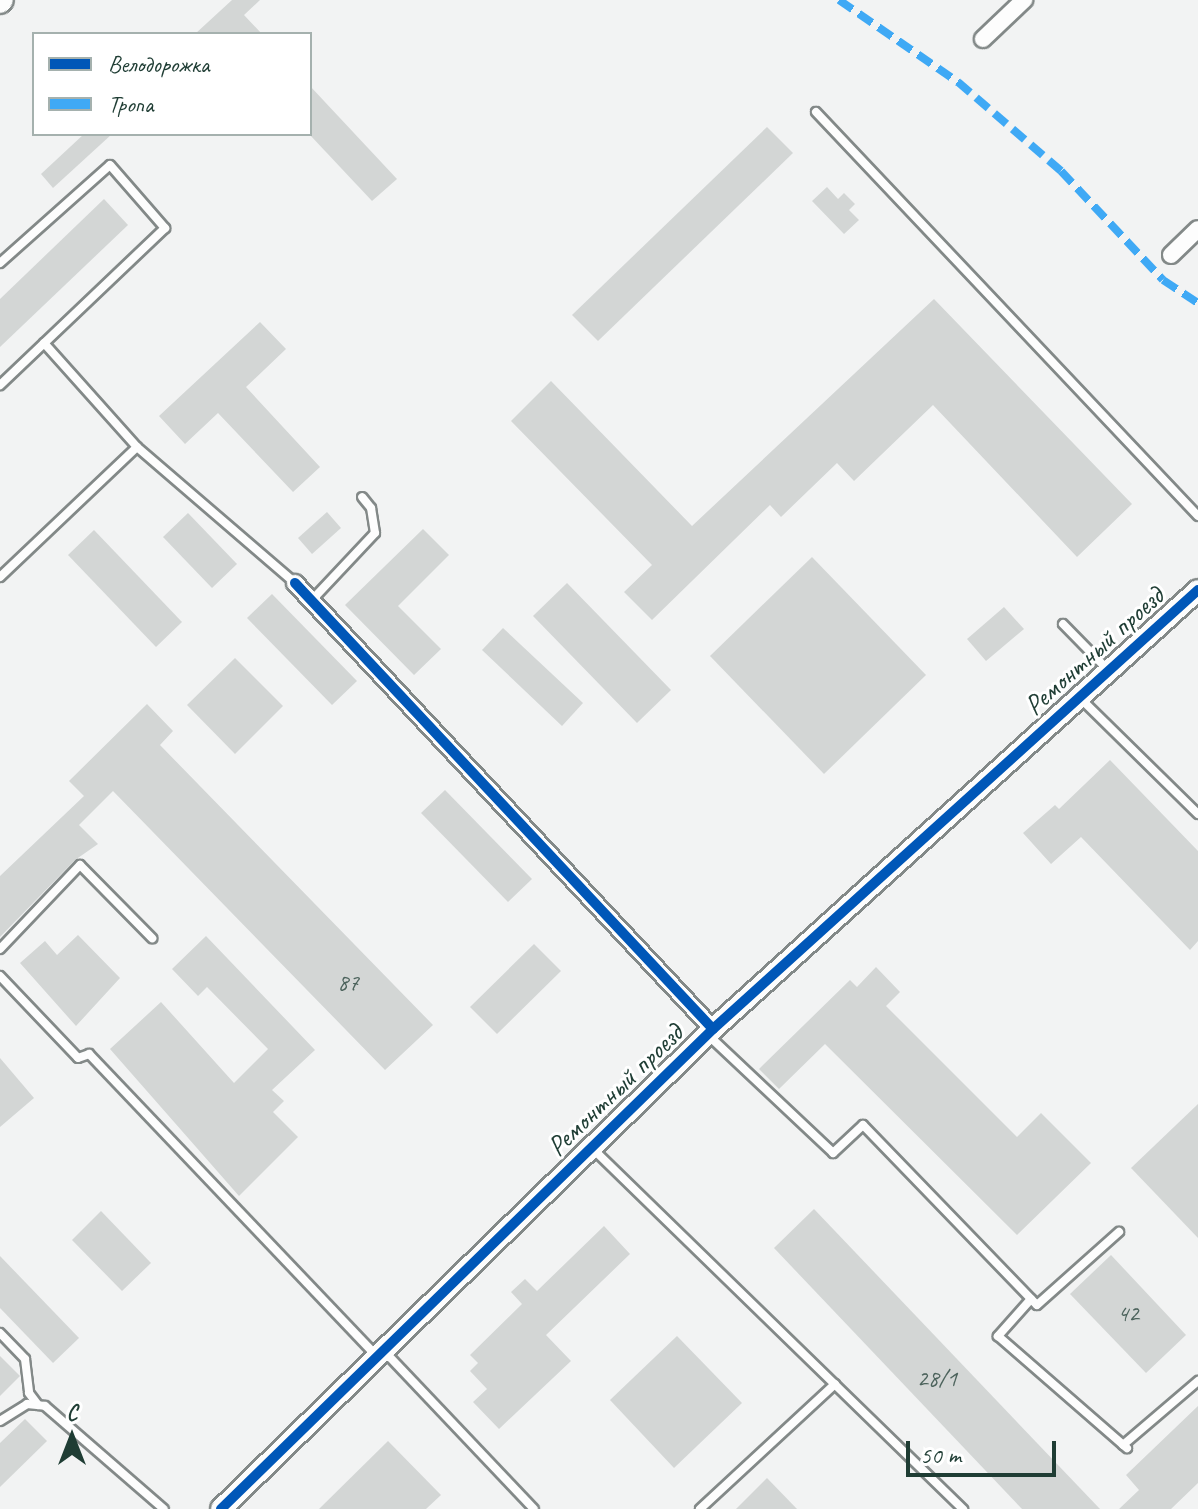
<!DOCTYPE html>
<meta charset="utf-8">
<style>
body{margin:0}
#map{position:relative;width:1198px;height:1509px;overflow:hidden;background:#f2f3f3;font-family:Caveat,sans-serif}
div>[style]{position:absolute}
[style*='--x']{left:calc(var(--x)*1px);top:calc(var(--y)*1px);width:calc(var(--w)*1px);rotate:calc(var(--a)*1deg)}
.building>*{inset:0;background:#d3d6d5}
.roads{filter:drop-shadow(2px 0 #838988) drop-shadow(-2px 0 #838988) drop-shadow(0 2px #838988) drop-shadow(0 -2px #838988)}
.service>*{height:8px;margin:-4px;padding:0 4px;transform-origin:4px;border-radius:4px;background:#fdfdfd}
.minor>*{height:16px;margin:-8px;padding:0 8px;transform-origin:8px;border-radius:8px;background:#fdfdfd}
.tertiary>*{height:20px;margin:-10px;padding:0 10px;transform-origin:10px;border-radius:10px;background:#fdfdfd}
.quiet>*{height:8px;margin-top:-4px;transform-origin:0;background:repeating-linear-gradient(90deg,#3fa9f5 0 16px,transparent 0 24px)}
.cycleway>*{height:10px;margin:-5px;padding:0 5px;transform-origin:5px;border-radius:5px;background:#0057b8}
span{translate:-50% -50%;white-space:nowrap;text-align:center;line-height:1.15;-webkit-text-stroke:6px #fff;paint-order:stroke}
.number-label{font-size:24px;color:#4c635c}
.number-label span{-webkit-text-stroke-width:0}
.street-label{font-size:28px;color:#1f3d34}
.legend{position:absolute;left:32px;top:32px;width:280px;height:104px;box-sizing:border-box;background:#fff;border:2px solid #a5b1ae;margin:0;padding:10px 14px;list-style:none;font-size:24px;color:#1f3d34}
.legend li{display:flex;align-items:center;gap:16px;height:40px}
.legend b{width:40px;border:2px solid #a5b1ae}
.north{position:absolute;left:32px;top:1397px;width:80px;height:80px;-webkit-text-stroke:6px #fff;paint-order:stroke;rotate:0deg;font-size:22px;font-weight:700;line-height:32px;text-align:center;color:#1f3d34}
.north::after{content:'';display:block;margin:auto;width:28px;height:36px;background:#1f3d34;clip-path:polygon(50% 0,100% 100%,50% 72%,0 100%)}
.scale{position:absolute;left:906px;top:1441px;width:150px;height:36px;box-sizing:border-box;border:4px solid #1f3d34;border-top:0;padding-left:10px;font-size:24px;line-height:28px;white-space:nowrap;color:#1f3d34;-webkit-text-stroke:6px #fff;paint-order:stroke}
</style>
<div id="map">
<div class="building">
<div style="clip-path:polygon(232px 0,260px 0,244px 15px,262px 34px,195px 34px)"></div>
<div style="clip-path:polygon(310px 86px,397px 179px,372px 201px,310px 135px)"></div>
<div style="clip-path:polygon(767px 127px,793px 153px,598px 341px,572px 315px)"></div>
<div style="clip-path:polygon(84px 134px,112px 134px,53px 188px,41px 174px)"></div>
<div style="clip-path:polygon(827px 187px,838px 199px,844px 193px,855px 204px,849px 210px,859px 220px,844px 234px,812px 201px)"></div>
<div style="clip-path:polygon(104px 199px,128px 225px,0 347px,0 299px)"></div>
<div style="clip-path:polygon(934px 299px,1132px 504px,1077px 557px,933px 405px,854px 481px,837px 463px,781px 517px,770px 505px,652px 620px,624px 592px,652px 565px,511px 421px,551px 381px,692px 526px)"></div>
<div style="clip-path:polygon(260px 322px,286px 349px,246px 387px,320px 467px,293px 492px,218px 413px,185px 444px,159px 416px)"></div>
<div style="clip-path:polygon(327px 512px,341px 528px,312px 554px,298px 538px)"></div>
<div style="clip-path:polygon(188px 513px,237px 564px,212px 588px,163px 537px)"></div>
<div style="clip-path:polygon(423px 529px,449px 555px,398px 606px,441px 649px,414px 675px,345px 605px)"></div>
<div style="clip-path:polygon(94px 530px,182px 622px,156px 647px,68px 555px)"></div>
<div style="clip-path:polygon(812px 557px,926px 675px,824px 774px,710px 656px)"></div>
<div style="clip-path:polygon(567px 583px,671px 690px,637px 723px,533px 616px)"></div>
<div style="clip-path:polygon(272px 594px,357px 681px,332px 705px,247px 618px)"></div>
<div style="clip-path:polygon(1004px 607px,1024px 629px,986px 661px,967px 639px)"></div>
<div style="clip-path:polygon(503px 628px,583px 703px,562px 726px,482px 650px)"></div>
<div style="clip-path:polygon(235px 658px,283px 706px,235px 754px,187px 705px)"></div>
<div style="clip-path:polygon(147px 704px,173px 731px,160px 745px,433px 1025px,385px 1070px,113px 791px,79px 825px,98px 844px,75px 860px,0 937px,0 876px,84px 796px,69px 781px)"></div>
<div style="clip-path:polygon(1110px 760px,1198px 851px,1198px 941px,1190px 950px,1081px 837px,1051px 864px,1023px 833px,1055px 805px,1059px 809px)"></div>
<div style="clip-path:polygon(445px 790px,532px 879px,508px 902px,421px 813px)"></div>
<div style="clip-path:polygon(78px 935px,120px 978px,76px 1026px,20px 963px,45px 941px,57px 955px)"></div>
<div style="clip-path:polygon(206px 936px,315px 1050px,272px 1090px,284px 1101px,273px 1112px,298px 1137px,239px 1196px,110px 1049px,161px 1002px,234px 1083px,268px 1049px,207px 987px,198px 996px,172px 969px)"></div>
<div style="clip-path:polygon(534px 944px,561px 971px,497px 1034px,470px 1007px)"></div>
<div style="clip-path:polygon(876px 967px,900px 992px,886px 1006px,1017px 1137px,1041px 1113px,1091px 1163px,1017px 1235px,825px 1044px,779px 1089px,759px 1069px,850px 980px,857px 987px)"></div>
<div style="clip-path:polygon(0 1058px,34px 1098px,0 1127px)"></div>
<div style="clip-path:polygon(1198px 1104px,1198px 1238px,1131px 1168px)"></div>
<div style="clip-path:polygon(814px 1209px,1100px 1509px,1022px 1509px,774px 1248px)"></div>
<div style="clip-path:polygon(101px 1211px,151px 1263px,122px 1291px,72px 1240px)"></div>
<div style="clip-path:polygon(604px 1226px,630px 1254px,546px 1335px,571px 1361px,499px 1429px,473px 1402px,487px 1389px,470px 1371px,478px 1363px,470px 1355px,522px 1304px,511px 1292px,525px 1279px,537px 1291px)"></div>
<div style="clip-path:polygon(1111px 1255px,1186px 1335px,1146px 1373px,1070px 1294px)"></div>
<div style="clip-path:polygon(0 1256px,79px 1338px,53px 1363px,0 1308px)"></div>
<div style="clip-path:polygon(677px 1336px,742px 1403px,674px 1468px,610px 1400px)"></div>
<div style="clip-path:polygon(0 1356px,20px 1376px,0 1396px)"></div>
<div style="clip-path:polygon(1198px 1406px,1198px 1483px,1171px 1509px,1119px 1509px,1139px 1490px,1126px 1475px)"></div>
<div style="clip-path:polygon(25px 1419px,47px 1441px,0 1487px,0 1443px)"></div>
<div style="clip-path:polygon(388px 1441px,441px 1495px,426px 1509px,319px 1509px)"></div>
<div style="clip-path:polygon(767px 1478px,797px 1509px,736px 1509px)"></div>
</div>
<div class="roads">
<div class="service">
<div style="--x:816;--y:112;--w:556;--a:46.6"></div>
<div style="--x:0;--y:263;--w:147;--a:-41.7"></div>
<div style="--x:110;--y:165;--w:84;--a:48.9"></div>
<div style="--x:165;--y:228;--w:228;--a:136.4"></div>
<div style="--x:44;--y:343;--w:140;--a:48.2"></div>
<div style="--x:137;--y:447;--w:208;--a:40.7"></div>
<div style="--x:0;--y:577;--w:189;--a:-43.5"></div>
<div style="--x:312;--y:600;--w:92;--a:-46.8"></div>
<div style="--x:375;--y:533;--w:25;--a:-99"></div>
<div style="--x:371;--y:508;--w:14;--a:-129"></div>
<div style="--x:1063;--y:624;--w:63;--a:45.6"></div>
<div style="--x:1079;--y:697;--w:167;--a:44.5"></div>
<div style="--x:0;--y:949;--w:116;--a:-46.4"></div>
<div style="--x:80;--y:865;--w:103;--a:45.4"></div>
<div style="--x:0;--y:976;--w:113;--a:46.4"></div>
<div style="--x:78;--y:1058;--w:12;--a:-20"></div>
<div style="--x:89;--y:1054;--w:417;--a:46.4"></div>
<div style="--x:708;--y:1035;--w:172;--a:43.3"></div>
<div style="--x:833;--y:1153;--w:41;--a:-43"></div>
<div style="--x:863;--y:1125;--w:250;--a:46"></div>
<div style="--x:1037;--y:1305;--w:110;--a:-41.7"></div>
<div style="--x:592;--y:1148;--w:518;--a:44.22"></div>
<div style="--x:1031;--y:1299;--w:50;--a:131.7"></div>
<div style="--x:998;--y:1336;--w:171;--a:41"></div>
<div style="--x:0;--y:1333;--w:36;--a:46"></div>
<div style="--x:25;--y:1359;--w:34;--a:83"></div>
<div style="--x:29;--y:1393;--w:15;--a:53"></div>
<div style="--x:383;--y:1350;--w:219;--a:46.5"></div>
<div style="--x:0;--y:1421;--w:32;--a:-32"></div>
<div style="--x:27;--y:1404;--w:18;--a:6"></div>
<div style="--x:45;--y:1406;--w:157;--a:40.9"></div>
<div style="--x:1123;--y:1445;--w:99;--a:-40.5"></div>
<div style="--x:700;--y:1509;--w:184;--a:-42.8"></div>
</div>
<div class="minor">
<div style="--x:983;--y:39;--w:57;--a:-43.6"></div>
<div style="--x:1171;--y:255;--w:37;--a:-44"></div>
<div style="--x:295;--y:583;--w:611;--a:46.86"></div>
</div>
<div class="tertiary">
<div style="--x:0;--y:3;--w:4;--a:-45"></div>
<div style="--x:221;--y:1509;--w:687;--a:-44.29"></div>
<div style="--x:713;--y:1029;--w:654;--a:-42.15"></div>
</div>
</div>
<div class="quiet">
<div style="--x:839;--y:0;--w:145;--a:34.6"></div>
<div style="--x:958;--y:82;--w:136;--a:40.8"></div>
<div style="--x:1061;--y:171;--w:149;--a:46.9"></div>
<div style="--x:1163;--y:280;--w:42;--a:33.3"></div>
</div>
<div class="cycleway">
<div style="--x:295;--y:583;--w:611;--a:46.86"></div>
<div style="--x:221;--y:1509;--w:687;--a:-44.29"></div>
<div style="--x:713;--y:1029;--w:654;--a:-42.15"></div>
</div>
<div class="number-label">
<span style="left:348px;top:983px">87</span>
<span style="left:1128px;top:1314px">42</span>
<span style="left:937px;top:1379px">28/1</span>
</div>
<div class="street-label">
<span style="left:1094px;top:651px;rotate:-42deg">Ремонтный проезд</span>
<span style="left:615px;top:1090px;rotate:-44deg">Ремонтный проезд</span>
</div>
<ul class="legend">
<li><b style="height:10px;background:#0057b8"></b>Велодорожка</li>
<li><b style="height:10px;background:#3fa9f5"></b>Тропа</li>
</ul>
<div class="north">С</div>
<div class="scale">50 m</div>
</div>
